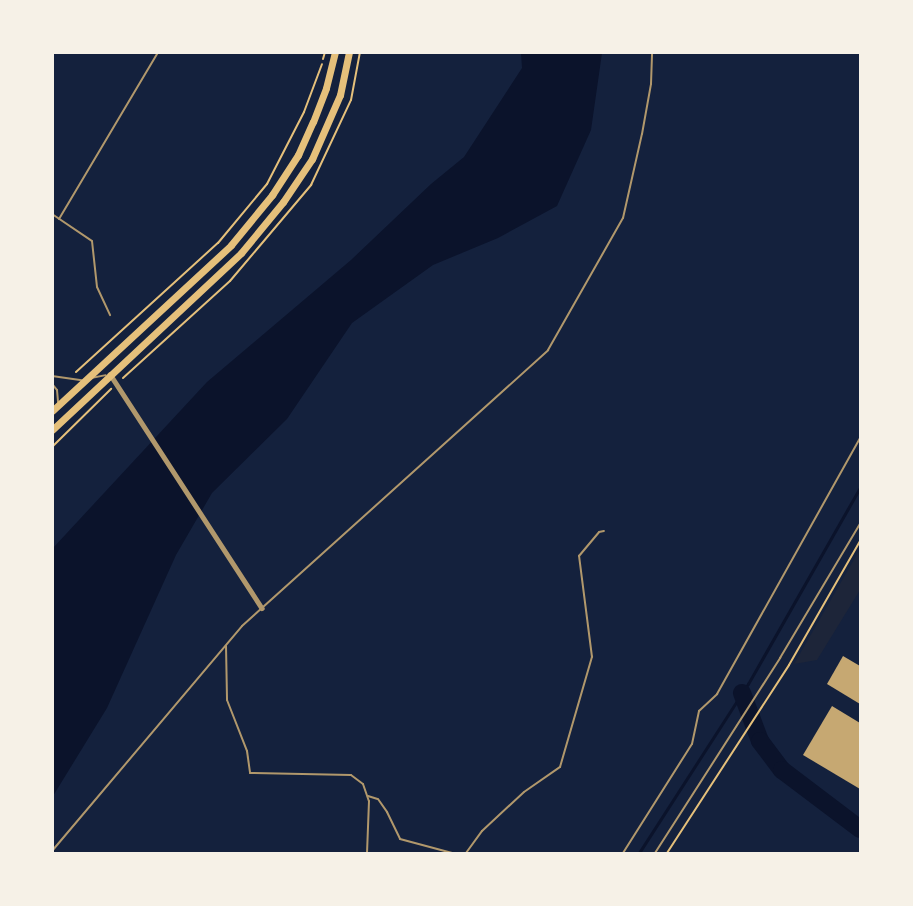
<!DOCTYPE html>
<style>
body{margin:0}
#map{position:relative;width:913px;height:906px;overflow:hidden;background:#14213d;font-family:"Sofia Sans Condensed",sans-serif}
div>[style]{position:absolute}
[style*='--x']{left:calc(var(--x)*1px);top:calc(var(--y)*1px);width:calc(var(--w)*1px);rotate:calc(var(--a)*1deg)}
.green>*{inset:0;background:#1d2539}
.water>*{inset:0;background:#0b132b}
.stream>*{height:2.5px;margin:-1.25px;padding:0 1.25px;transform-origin:1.25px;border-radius:1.25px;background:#0b132b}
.river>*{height:18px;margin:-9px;padding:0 9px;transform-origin:9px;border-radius:9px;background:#0b132b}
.building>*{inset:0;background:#c6a872}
.path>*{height:2px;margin:-1px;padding:0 1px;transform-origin:1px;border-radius:1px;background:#e5c07b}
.service>*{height:2px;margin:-1px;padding:0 1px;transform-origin:1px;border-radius:1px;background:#b1986c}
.minor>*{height:4.5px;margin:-2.25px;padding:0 2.25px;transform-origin:2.25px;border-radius:2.25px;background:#b1986c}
.primary>*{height:7px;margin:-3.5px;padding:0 3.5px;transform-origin:3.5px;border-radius:3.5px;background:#e5c07b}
span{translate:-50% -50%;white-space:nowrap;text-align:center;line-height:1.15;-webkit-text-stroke:5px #f6f1e7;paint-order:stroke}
.frame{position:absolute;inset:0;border:54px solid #f6f1e7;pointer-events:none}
</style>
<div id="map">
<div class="green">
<div style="clip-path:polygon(860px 549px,860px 590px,817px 660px,794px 664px)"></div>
</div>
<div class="water">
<div style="clip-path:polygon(521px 53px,602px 53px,591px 130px,557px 206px,498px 238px,433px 265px,352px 323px,287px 419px,212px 493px,176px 555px,107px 708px,53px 796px,53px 548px,207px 382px,351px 260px,431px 184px,464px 157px,522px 68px)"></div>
</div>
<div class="stream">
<div style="--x:639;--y:853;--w:201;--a:-57.2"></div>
<div style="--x:748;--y:684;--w:226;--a:-60.3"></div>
</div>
<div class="river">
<div style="--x:742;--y:693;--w:51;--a:69.4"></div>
<div style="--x:760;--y:741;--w:36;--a:53"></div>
<div style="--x:782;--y:770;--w:98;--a:37.1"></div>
</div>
<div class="building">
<div style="clip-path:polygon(843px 656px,860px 666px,860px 704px,827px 684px)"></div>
<div style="clip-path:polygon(832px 706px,860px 723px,860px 789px,803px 755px)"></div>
</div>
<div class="path">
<div style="--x:323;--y:59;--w:7;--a:-74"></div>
<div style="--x:76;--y:372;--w:192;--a:-42.3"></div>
<div style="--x:218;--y:243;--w:77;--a:-50.3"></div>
<div style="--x:267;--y:184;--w:81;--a:-62.8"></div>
<div style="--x:304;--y:112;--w:51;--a:-69.4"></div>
<div style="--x:123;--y:378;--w:144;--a:-42.2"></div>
<div style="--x:230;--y:281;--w:126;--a:-49.8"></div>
<div style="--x:311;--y:185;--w:94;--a:-64.8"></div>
<div style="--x:351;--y:100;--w:49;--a:-79.4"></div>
<div style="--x:52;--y:447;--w:83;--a:-44.5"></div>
<div style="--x:667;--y:853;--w:224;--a:-57"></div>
<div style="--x:789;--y:665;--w:143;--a:-60.2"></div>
</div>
<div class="service">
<div style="--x:52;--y:214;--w:48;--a:34"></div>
<div style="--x:92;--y:241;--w:46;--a:83.8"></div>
<div style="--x:97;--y:287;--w:31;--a:65"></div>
<div style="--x:59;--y:219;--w:194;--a:-59.3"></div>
<div style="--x:52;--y:376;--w:30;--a:8"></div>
<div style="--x:91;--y:378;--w:15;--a:-11"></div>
<div style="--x:52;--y:384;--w:8;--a:50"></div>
<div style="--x:57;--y:390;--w:12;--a:85"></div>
<div style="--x:226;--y:646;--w:54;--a:88.9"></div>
<div style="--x:227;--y:700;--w:55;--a:68.6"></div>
<div style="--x:247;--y:751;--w:22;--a:82"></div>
<div style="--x:250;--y:773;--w:101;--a:1.1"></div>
<div style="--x:351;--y:775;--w:15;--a:37"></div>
<div style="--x:363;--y:784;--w:18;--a:71"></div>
<div style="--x:369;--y:801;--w:52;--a:92.2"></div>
<div style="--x:368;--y:796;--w:10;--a:17"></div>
<div style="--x:378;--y:799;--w:16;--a:55"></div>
<div style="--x:387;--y:812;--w:30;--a:64"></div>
<div style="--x:400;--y:839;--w:54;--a:15.1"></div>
<div style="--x:52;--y:851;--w:294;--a:-49.8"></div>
<div style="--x:242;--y:626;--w:412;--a:-42"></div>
<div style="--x:548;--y:350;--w:152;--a:-60.4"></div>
<div style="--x:623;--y:218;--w:86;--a:-77.3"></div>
<div style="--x:642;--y:134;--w:51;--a:-79.8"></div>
<div style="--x:651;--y:84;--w:32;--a:-88"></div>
<div style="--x:466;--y:853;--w:27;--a:-54"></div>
<div style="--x:482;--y:831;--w:57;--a:-42.9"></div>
<div style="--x:524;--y:792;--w:44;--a:-34.8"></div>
<div style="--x:560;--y:767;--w:115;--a:-73.8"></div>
<div style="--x:592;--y:657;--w:102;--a:-97.3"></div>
<div style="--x:579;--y:556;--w:31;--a:-50"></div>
<div style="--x:599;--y:532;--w:5;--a:-11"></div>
<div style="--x:623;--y:853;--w:129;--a:-57.7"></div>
<div style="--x:692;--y:744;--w:34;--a:-78"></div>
<div style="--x:699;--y:711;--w:25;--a:-43"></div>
<div style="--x:717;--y:694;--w:293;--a:-60.8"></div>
<div style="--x:655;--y:853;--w:232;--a:-57.3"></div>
<div style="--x:780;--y:658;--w:156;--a:-59.2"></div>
</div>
<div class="minor">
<div style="--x:110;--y:374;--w:279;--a:57"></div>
</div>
<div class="primary">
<div style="--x:52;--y:411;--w:244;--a:-42.8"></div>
<div style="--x:231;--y:245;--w:65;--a:-50.6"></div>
<div style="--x:272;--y:195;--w:48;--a:-57"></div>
<div style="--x:298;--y:155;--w:36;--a:-66"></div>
<div style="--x:313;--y:122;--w:36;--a:-69"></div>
<div style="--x:326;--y:88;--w:37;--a:-76"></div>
<div style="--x:52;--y:430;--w:259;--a:-43.1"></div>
<div style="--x:241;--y:253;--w:66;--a:-50.5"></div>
<div style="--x:283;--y:202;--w:52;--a:-56"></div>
<div style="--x:312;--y:159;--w:70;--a:-66.4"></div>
<div style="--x:340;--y:95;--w:44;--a:-78.2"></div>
</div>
<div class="frame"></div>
</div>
